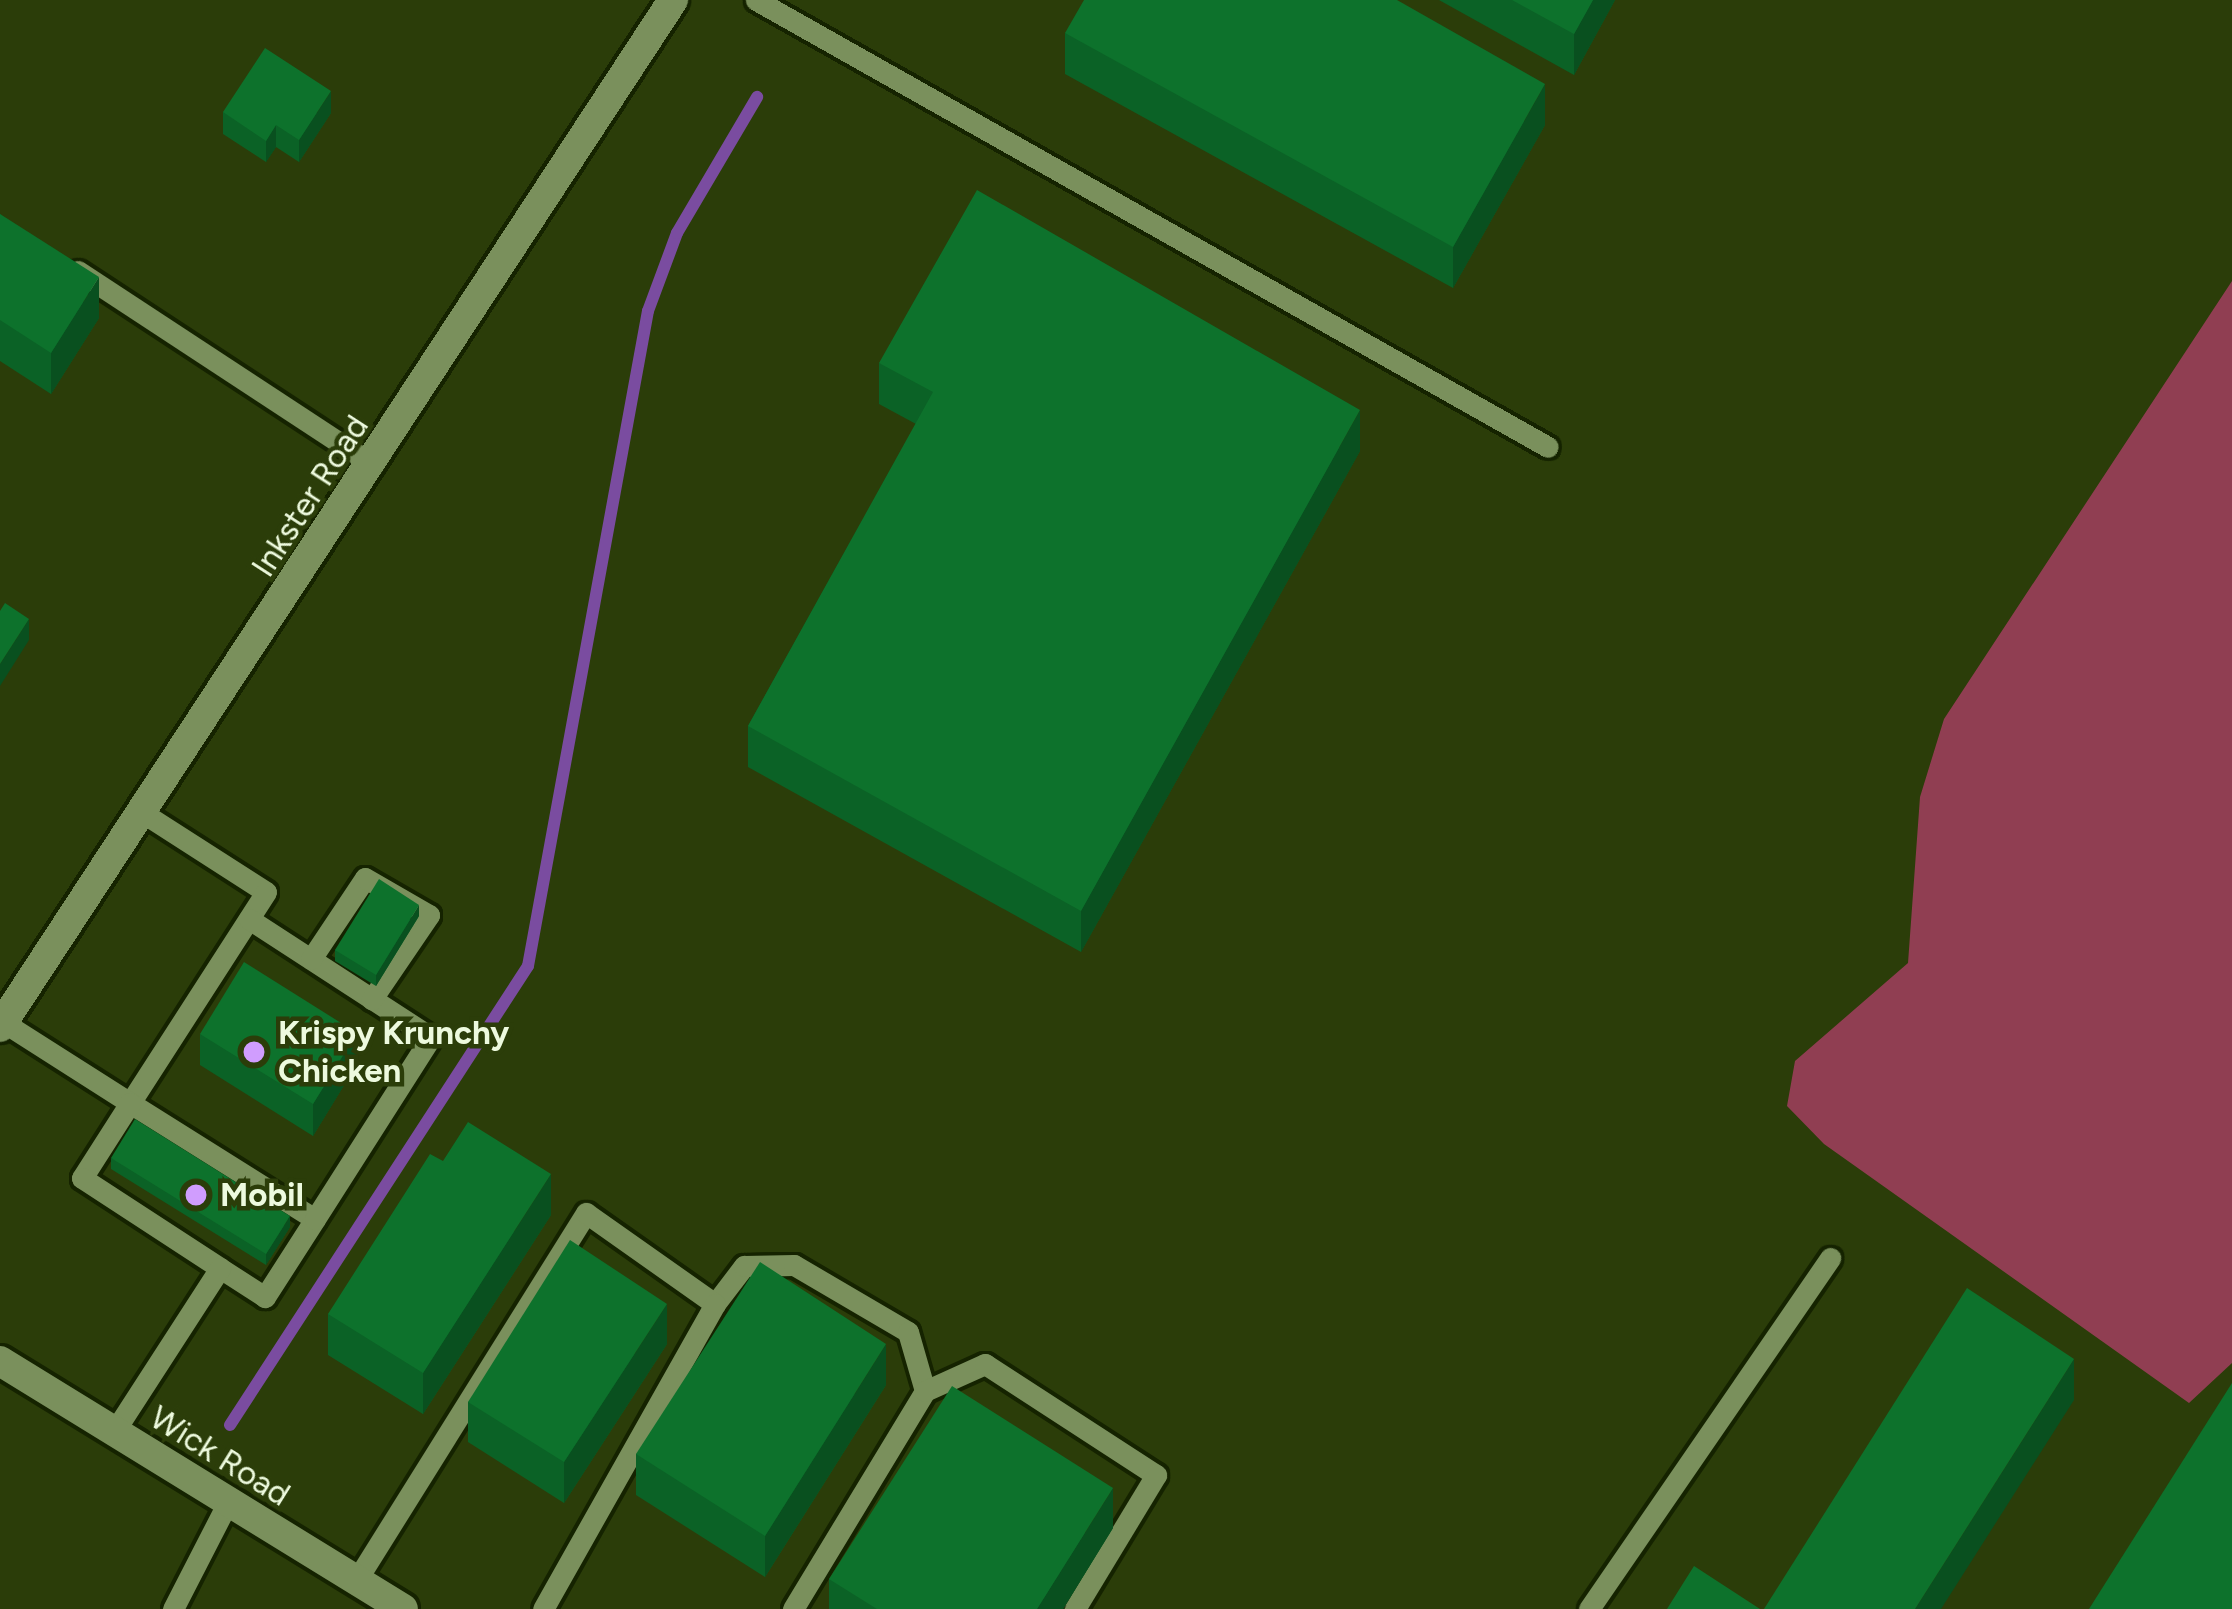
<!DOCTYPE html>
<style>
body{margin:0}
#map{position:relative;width:2232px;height:1609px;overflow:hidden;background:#2b3d09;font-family:Figtree,sans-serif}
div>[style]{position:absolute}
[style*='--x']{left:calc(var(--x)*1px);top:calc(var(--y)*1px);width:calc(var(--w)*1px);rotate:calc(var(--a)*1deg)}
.green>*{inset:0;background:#903e52}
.stream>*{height:12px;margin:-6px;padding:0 6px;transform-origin:6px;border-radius:6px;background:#7a4ca0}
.roads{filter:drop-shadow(3px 0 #152300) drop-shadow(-3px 0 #152300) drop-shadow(0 3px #152300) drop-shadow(0 -3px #152300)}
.lane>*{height:21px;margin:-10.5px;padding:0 10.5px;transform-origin:10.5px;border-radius:10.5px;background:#7a905c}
.secondary>*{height:30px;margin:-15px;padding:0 15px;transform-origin:15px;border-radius:15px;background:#7a905c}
.wall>*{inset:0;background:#0b6226}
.shaded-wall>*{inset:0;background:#09501f}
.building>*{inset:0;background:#0d722c}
.dots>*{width:33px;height:33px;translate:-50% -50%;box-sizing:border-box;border:6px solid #2b3d09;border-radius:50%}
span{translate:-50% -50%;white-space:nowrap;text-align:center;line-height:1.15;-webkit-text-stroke:9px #2b3d09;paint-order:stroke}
.street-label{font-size:33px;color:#edfade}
.poi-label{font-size:33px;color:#edfade;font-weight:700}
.left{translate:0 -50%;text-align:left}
</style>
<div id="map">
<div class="green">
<div style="clip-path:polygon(2232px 281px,2232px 1363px,2189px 1403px,1824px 1144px,1787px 1106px,1795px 1061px,1908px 963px,1920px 797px,1944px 719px)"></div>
</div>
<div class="stream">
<div style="--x:230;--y:1425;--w:547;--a:-57.01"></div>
<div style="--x:528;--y:966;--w:666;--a:-79.62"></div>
<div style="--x:648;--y:311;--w:83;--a:-69.6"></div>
<div style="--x:677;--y:233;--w:158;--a:-59.5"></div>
</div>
<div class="roads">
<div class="lane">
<div style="--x:756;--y:0;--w:909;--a:29.44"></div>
<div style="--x:78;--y:271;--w:353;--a:33.3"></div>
<div style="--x:143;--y:813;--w:146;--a:32.7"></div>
<div style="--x:266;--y:892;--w:251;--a:122.8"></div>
<div style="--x:130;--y:1103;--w:218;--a:32.1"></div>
<div style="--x:315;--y:1219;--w:93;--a:122.7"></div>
<div style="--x:265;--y:1297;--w:54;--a:-147.2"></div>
<div style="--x:249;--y:919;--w:217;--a:33"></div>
<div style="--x:431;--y:1037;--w:216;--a:122.5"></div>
<div style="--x:311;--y:959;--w:97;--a:-56.3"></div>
<div style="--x:365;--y:878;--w:74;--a:30"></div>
<div style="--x:429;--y:915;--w:102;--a:124.2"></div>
<div style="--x:3;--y:1022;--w:151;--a:32.5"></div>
<div style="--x:130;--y:1103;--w:89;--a:122.6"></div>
<div style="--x:82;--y:1178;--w:165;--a:33.1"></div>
<div style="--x:220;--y:1268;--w:195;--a:122.9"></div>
<div style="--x:715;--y:1304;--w:48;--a:-52.7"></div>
<div style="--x:744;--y:1266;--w:50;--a:-1.1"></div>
<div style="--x:794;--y:1265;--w:132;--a:30.4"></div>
<div style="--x:908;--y:1332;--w:61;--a:73.9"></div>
<div style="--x:356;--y:1581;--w:434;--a:-58"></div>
<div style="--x:586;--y:1213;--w:158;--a:35.2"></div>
<div style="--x:715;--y:1304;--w:350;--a:119.4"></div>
<div style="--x:173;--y:1609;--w:118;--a:-62.8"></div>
<div style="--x:793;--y:1609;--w:255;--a:-58.8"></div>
<div style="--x:925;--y:1391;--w:66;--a:-24.2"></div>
<div style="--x:985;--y:1364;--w:204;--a:33"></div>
<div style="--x:1156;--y:1475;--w:157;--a:121.2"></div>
<div style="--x:1589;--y:1609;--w:426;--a:-55.5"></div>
</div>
<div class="secondary">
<div style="--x:0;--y:1027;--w:1228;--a:-56.76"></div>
<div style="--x:0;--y:1361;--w:473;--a:31.6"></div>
</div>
</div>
<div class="wall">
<div style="clip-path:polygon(1439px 0,1615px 0,1574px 75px)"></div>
<div style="clip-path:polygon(1065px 33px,1545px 125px,1453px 288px,1065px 74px)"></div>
<div style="clip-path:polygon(223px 112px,331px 113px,299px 162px,276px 147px,266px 162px,223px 134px)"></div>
<div style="clip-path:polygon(0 214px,99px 318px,51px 394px,0 361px)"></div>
<div style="clip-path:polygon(879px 363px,1360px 451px,1081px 952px,748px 767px,748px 726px,916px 424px,879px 404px)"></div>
<div style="clip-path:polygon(419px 916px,376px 986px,335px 961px,335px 950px)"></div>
<div style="clip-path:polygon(200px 1034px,357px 1064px,313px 1136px,200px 1065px)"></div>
<div style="clip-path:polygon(111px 1158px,290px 1227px,266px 1265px,111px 1169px)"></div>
<div style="clip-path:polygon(551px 1215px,423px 1414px,328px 1355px,328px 1314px)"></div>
<div style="clip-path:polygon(667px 1344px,564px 1503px,468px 1442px,468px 1402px)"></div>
<div style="clip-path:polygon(886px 1385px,765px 1577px,636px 1495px,636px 1454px)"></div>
<div style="clip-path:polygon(1113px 1528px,1063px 1609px,829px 1609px,829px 1579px)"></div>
</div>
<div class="shaded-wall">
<div style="clip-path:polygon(1593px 0,1615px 0,1574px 75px,1574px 34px)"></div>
<div style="clip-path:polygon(1545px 84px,1545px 125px,1453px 288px,1453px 247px)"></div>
<div style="clip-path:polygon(331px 91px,331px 113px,299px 162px,299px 140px)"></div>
<div style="clip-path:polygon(276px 125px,276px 147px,266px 162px,266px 141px)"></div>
<div style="clip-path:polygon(99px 277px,99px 318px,51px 394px,51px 353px)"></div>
<div style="clip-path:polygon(1360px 410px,1360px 451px,1081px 952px,1081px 911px)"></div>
<div style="clip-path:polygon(29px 619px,29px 640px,0 686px,0 664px)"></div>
<div style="clip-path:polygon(419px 905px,419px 916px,376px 986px,376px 975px)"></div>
<div style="clip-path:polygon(357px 1033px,357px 1064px,313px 1136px,313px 1104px)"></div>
<div style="clip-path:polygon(551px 1174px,551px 1215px,423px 1414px,423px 1373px)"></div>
<div style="clip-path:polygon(290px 1216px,290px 1227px,266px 1265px,266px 1254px)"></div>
<div style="clip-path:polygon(667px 1304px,667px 1344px,564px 1503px,564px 1462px)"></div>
<div style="clip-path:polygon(886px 1344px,886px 1385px,765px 1577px,765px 1536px)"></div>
<div style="clip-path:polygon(2074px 1359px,2074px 1400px,1941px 1609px,1915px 1609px)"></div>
<div style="clip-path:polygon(1113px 1488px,1113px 1528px,1063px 1609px,1037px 1609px)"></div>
</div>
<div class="building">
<div style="clip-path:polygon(1084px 0,1397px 0,1545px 84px,1453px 247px,1065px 33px)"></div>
<div style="clip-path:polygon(1512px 0,1593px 0,1574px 34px)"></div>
<div style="clip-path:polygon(265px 48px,331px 91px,299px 140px,276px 125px,266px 141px,223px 112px)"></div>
<div style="clip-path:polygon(977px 190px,1360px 410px,1081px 911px,748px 726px,933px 392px,879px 363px)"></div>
<div style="clip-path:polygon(0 214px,99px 277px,51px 353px,0 320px)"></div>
<div style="clip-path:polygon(5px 603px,29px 619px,0 664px,0 611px)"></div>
<div style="clip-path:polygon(379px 879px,419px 905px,376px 975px,335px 950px)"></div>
<div style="clip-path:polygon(244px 962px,357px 1033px,313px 1104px,200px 1034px)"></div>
<div style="clip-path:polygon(135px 1119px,290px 1216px,266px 1254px,111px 1158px)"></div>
<div style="clip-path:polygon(468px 1122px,551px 1174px,423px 1373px,328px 1314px,430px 1154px,443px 1161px)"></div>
<div style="clip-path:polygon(570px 1240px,667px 1304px,564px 1462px,468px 1402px)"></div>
<div style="clip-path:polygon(760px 1262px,886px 1344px,765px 1536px,636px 1454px)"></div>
<div style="clip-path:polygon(1967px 1288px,2074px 1359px,1915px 1609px,1764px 1609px)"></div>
<div style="clip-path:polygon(2232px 1383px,2232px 1609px,2089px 1609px)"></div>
<div style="clip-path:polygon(952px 1386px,1113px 1488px,1037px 1609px,877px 1609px,829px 1579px)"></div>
<div style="clip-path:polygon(1694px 1566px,1760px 1609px,1667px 1609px)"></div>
</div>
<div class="dots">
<div style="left:254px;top:1052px;background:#d09dfe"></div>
<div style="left:196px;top:1195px;background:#d09dfe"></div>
</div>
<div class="street-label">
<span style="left:310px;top:496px;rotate:-57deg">Inkster Road</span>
<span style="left:220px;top:1456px;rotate:32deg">Wick Road</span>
</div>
<div class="poi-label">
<span class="left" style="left:278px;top:1052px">Krispy Krunchy<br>Chicken</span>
<span class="left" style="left:220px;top:1195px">Mobil</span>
</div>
</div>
